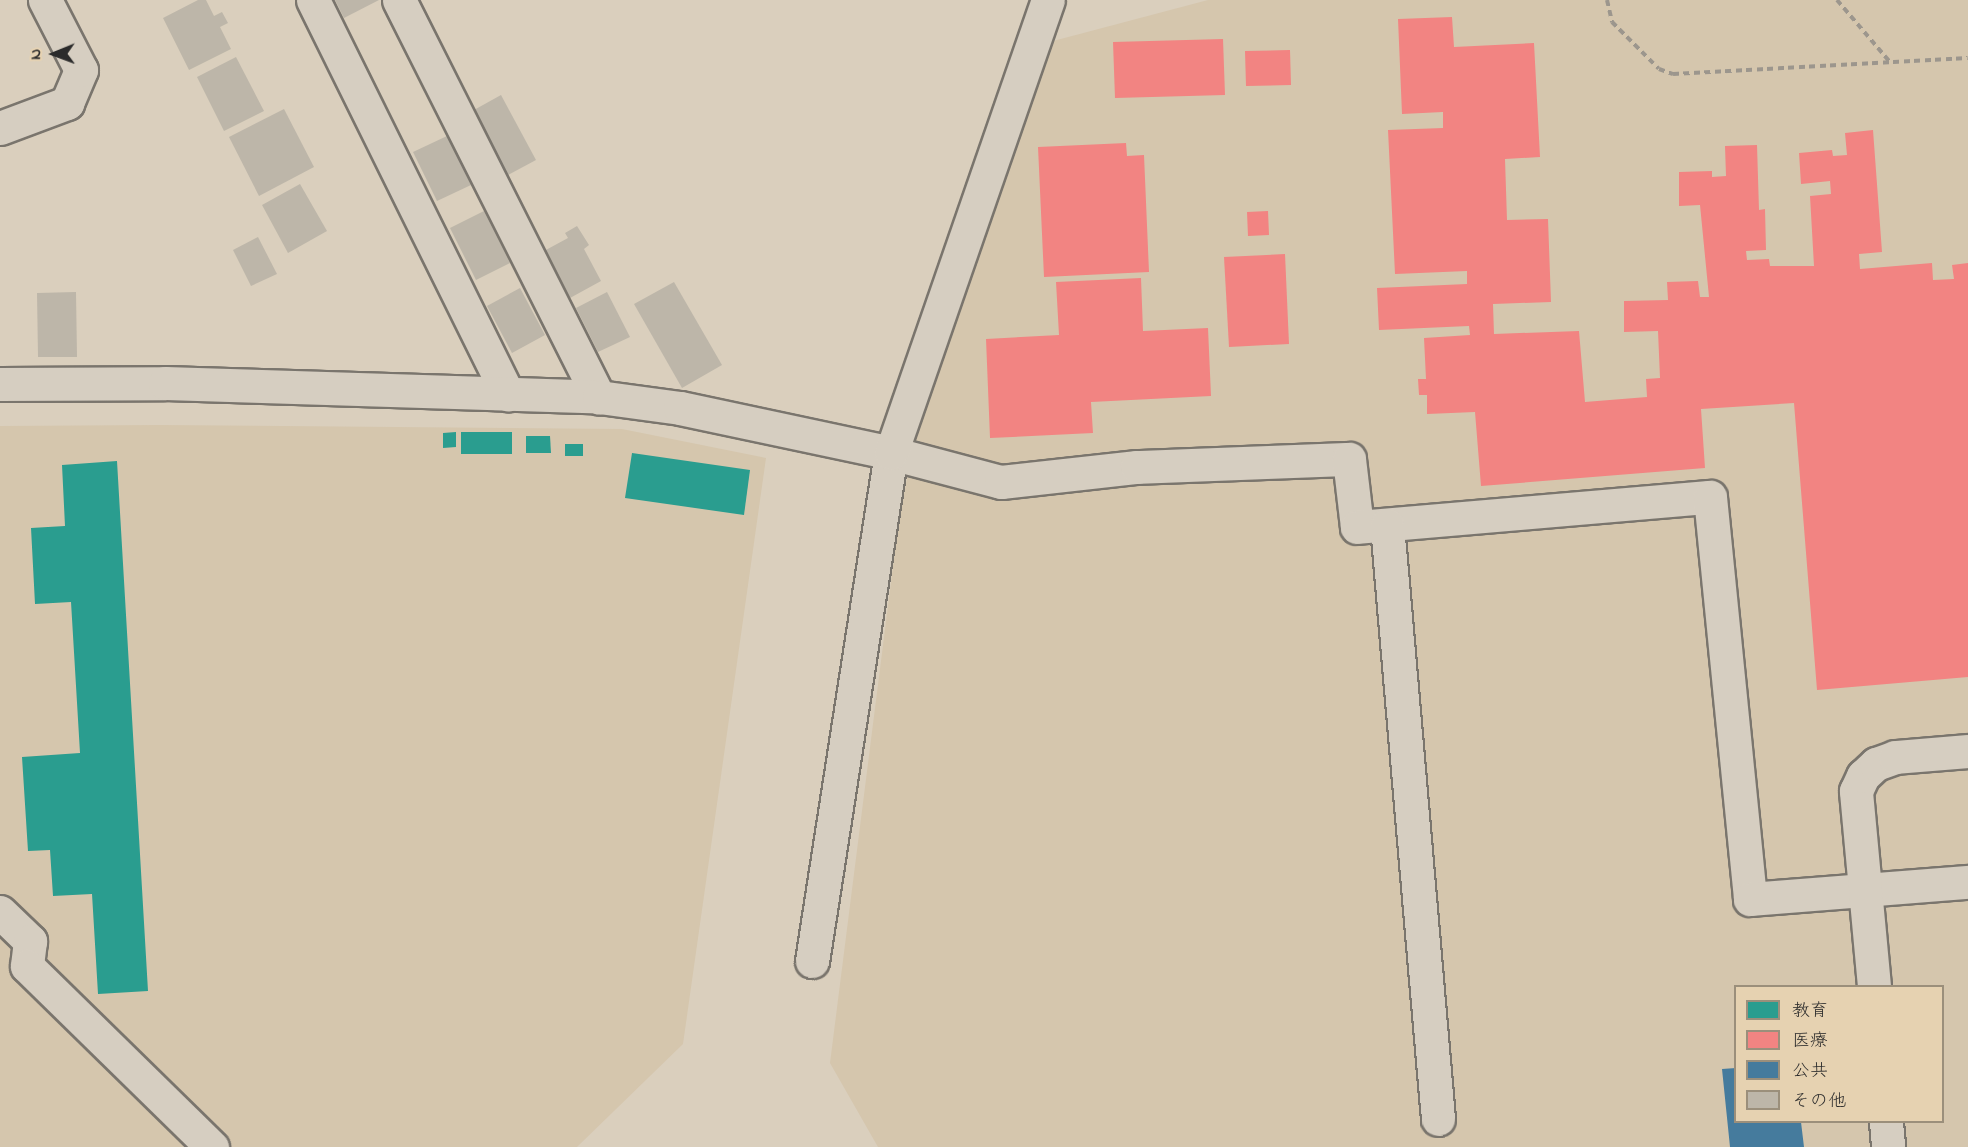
<!DOCTYPE html>
<meta charset="utf-8">
<style>
body{margin:0}
#map{position:relative;width:1968px;height:1147px;overflow:hidden;background:#dacfbd;font-family:"Indie Flower","Klee One",sans-serif}
div>[style]{position:absolute}
[style*='--x']{left:calc(var(--x)*1px);top:calc(var(--y)*1px);width:calc(var(--w)*1px);rotate:calc(var(--a)*1deg)}
.built>*{inset:0;background:#d5c6ad}
.schools>*{inset:0;background:#2a9d8f}
.health>*{inset:0;background:#f28482}
.public>*{inset:0;background:#457b9d}
.building>*{inset:0;background:#bdb6a9}
.path>*{height:4px;margin-top:-2px;transform-origin:0;background:repeating-linear-gradient(90deg,#9c968d 0 6px,transparent 0 10.5px)}
.roads{filter:drop-shadow(2px 0 #7a756d) drop-shadow(-2px 0 #7a756d) drop-shadow(0 2px #7a756d) drop-shadow(0 -2px #7a756d)}
.minor>*{height:33px;margin:-16.5px;padding:0 16.5px;transform-origin:16.5px;border-radius:16.5px;background:#d6cec1}
span{translate:-50% -50%;white-space:nowrap;text-align:center;line-height:1.15;-webkit-text-stroke:6px #e6d2b1;paint-order:stroke}
.legend{position:absolute;left:1734px;top:985px;width:210px;height:138px;box-sizing:border-box;background:#e6d2b1;border:2px solid #9b8f7b;margin:0;padding:8px 10px;list-style:none;font-size:18px;color:#2b2b2b}
.legend li{display:flex;align-items:center;gap:12px;height:30px}
.legend b{width:30px;border:2px solid #9b8f7b}
.north{position:absolute;left:24px;top:24px;width:60px;height:60px;-webkit-text-stroke:4px #e6d2b1;paint-order:stroke;rotate:269deg;font-size:16px;font-weight:700;line-height:24px;text-align:center;color:#2b2b2b}
.north::after{content:'';display:block;margin:auto;width:21px;height:27px;background:#2b2b2b;clip-path:polygon(50% 0,100% 100%,50% 72%,0 100%)}
</style>
<div id="map">
<div class="built">
<div style="clip-path:polygon(evenodd,1208px 0,1968px 0,1968px 1147px,878px 1147px,830px 1063px,898px 527px,922px 397px,1038px 45px,1208px 0,1736px 986px,1942px 986px,1942px 1122px,1736px 1122px,1736px 986px)"></div>
<div style="clip-path:polygon(160px 425px,622px 429px,766px 458px,683px 1044px,577px 1147px,0 1147px,0 426px)"></div>
</div>
<div class="schools">
<div style="clip-path:polygon(456px 432px,456px 447px,443px 448px,443px 433px)"></div>
<div style="clip-path:polygon(461px 432px,512px 432px,512px 454px,461px 454px)"></div>
<div style="clip-path:polygon(526px 436px,550px 436px,551px 453px,526px 453px)"></div>
<div style="clip-path:polygon(565px 444px,583px 444px,583px 456px,565px 456px)"></div>
<div style="clip-path:polygon(632px 453px,750px 470px,744px 515px,625px 498px)"></div>
<div style="clip-path:polygon(117px 461px,148px 991px,98px 994px,92px 894px,53px 896px,50px 850px,28px 851px,22px 757px,80px 753px,71px 602px,35px 604px,31px 528px,65px 526px,62px 465px)"></div>
</div>
<div class="health">
<div style="clip-path:polygon(1452px 17px,1454px 47px,1534px 43px,1540px 157px,1505px 159px,1507px 220px,1548px 219px,1551px 302px,1493px 304px,1494px 334px,1579px 331px,1585px 402px,1647px 397px,1646px 379px,1660px 378px,1658px 331px,1624px 332px,1624px 301px,1668px 300px,1667px 282px,1698px 281px,1700px 297px,1709px 297px,1700px 205px,1679px 206px,1679px 172px,1712px 171px,1712px 177px,1726px 176px,1725px 146px,1757px 145px,1759px 210px,1765px 209px,1766px 250px,1746px 251px,1747px 260px,1769px 259px,1770px 266px,1814px 266px,1810px 196px,1831px 194px,1830px 181px,1801px 184px,1799px 153px,1832px 150px,1833px 156px,1847px 155px,1845px 133px,1873px 130px,1882px 252px,1859px 254px,1860px 269px,1932px 263px,1933px 280px,1954px 279px,1952px 265px,1968px 263px,1968px 677px,1817px 690px,1794px 403px,1701px 409px,1705px 468px,1481px 486px,1475px 412px,1427px 414px,1427px 395px,1419px 395px,1418px 379px,1426px 379px,1424px 338px,1470px 335px,1469px 326px,1379px 330px,1377px 288px,1467px 284px,1467px 271px,1395px 274px,1388px 130px,1443px 128px,1443px 112px,1402px 114px,1398px 19px)"></div>
<div style="clip-path:polygon(1223px 39px,1225px 95px,1115px 98px,1113px 42px)"></div>
<div style="clip-path:polygon(1290px 50px,1291px 85px,1246px 86px,1245px 51px)"></div>
<div style="clip-path:polygon(1126px 143px,1127px 156px,1144px 155px,1149px 272px,1044px 277px,1038px 147px)"></div>
<div style="clip-path:polygon(1268px 211px,1269px 235px,1248px 236px,1247px 212px)"></div>
<div style="clip-path:polygon(1285px 254px,1289px 344px,1229px 347px,1224px 257px)"></div>
<div style="clip-path:polygon(1141px 278px,1143px 331px,1208px 328px,1211px 396px,1091px 402px,1093px 433px,990px 438px,986px 339px,1059px 335px,1056px 282px)"></div>
</div>
<div class="public">
<div style="clip-path:polygon(1736px 1068px,1736px 1122px,1801px 1122px,1804px 1147px,1730px 1147px,1722px 1069px)"></div>
</div>
<div class="building">
<div style="clip-path:polygon(198px 0,206px 0,214px 16px,222px 12px,228px 23px,220px 27px,231px 49px,189px 70px,163px 18px)"></div>
<div style="clip-path:polygon(335px 0,379px 0,344px 18px)"></div>
<div style="clip-path:polygon(236px 57px,264px 111px,224px 131px,197px 77px)"></div>
<div style="clip-path:polygon(501px 95px,536px 160px,508px 175px,474px 110px)"></div>
<div style="clip-path:polygon(284px 109px,314px 167px,259px 196px,229px 137px)"></div>
<div style="clip-path:polygon(447px 136px,471px 185px,437px 201px,413px 152px)"></div>
<div style="clip-path:polygon(300px 184px,327px 231px,288px 253px,262px 205px)"></div>
<div style="clip-path:polygon(484px 211px,510px 263px,476px 280px,450px 228px)"></div>
<div style="clip-path:polygon(577px 226px,589px 245px,584px 249px,601px 281px,570px 298px,544px 251px,568px 238px,565px 233px)"></div>
<div style="clip-path:polygon(258px 237px,277px 274px,251px 286px,233px 250px)"></div>
<div style="clip-path:polygon(674px 282px,722px 365px,682px 388px,634px 304px)"></div>
<div style="clip-path:polygon(520px 288px,545px 335px,512px 353px,487px 306px)"></div>
<div style="clip-path:polygon(76px 292px,77px 357px,38px 357px,37px 293px)"></div>
<div style="clip-path:polygon(607px 292px,630px 337px,598px 352px,576px 308px)"></div>
</div>
<div class="path">
<div style="--x:1607;--y:0;--w:23;--a:77"></div>
<div style="--x:1612;--y:22;--w:66;--a:45"></div>
<div style="--x:1659;--y:69;--w:15;--a:20"></div>
<div style="--x:1673;--y:74;--w:295;--a:-3.1"></div>
<div style="--x:1837;--y:0;--w:82;--a:49.5"></div>
</div>
<div class="roads">
<div class="minor">
<div style="--x:313;--y:0;--w:440;--a:63.7"></div>
<div style="--x:399;--y:0;--w:445;--a:63.3"></div>
<div style="--x:0;--y:128;--w:72;--a:-20.5"></div>
<div style="--x:67;--y:103;--w:36;--a:-67"></div>
<div style="--x:81;--y:70;--w:79;--a:-117.2"></div>
<div style="--x:0;--y:384;--w:165;--a:-0.3"></div>
<div style="--x:165;--y:383;--w:434;--a:1.8"></div>
<div style="--x:599;--y:397;--w:82;--a:7.7"></div>
<div style="--x:680;--y:408;--w:216;--a:12"></div>
<div style="--x:891;--y:453;--w:114;--a:14.8"></div>
<div style="--x:1001;--y:482;--w:137;--a:-6.3"></div>
<div style="--x:1137;--y:467;--w:212;--a:-2.2"></div>
<div style="--x:1349;--y:459;--w:68;--a:83.3"></div>
<div style="--x:1357;--y:527;--w:354;--a:-4.9"></div>
<div style="--x:1710;--y:497;--w:404;--a:84.3"></div>
<div style="--x:1750;--y:899;--w:219;--a:-4.5"></div>
<div style="--x:1387;--y:525;--w:596;--a:85.09"></div>
<div style="--x:0;--y:912;--w:42;--a:44"></div>
<div style="--x:30;--y:941;--w:25;--a:97"></div>
<div style="--x:27;--y:966;--w:259;--a:44.4"></div>
<div style="--x:812;--y:961;--w:514;--a:-81.16"></div>
<div style="--x:891;--y:453;--w:479;--a:-70.9"></div>
<div style="--x:1874;--y:986;--w:196;--a:-95.3"></div>
<div style="--x:1856;--y:791;--w:17;--a:-65"></div>
<div style="--x:1863;--y:776;--w:18;--a:-43"></div>
<div style="--x:1876;--y:764;--w:20;--a:-20"></div>
<div style="--x:1895;--y:757;--w:73;--a:-4.7"></div>
<div style="--x:1886;--y:1122;--w:25;--a:85"></div>
</div>
</div>
<ul class="legend">
<li><b style="height:16px;background:#2a9d8f"></b>教育</li>
<li><b style="height:16px;background:#f28482"></b>医療</li>
<li><b style="height:16px;background:#457b9d"></b>公共</li>
<li><b style="height:16px;background:#bdb6a9"></b>その他</li>
</ul>
<div class="north">N</div>
</div>
